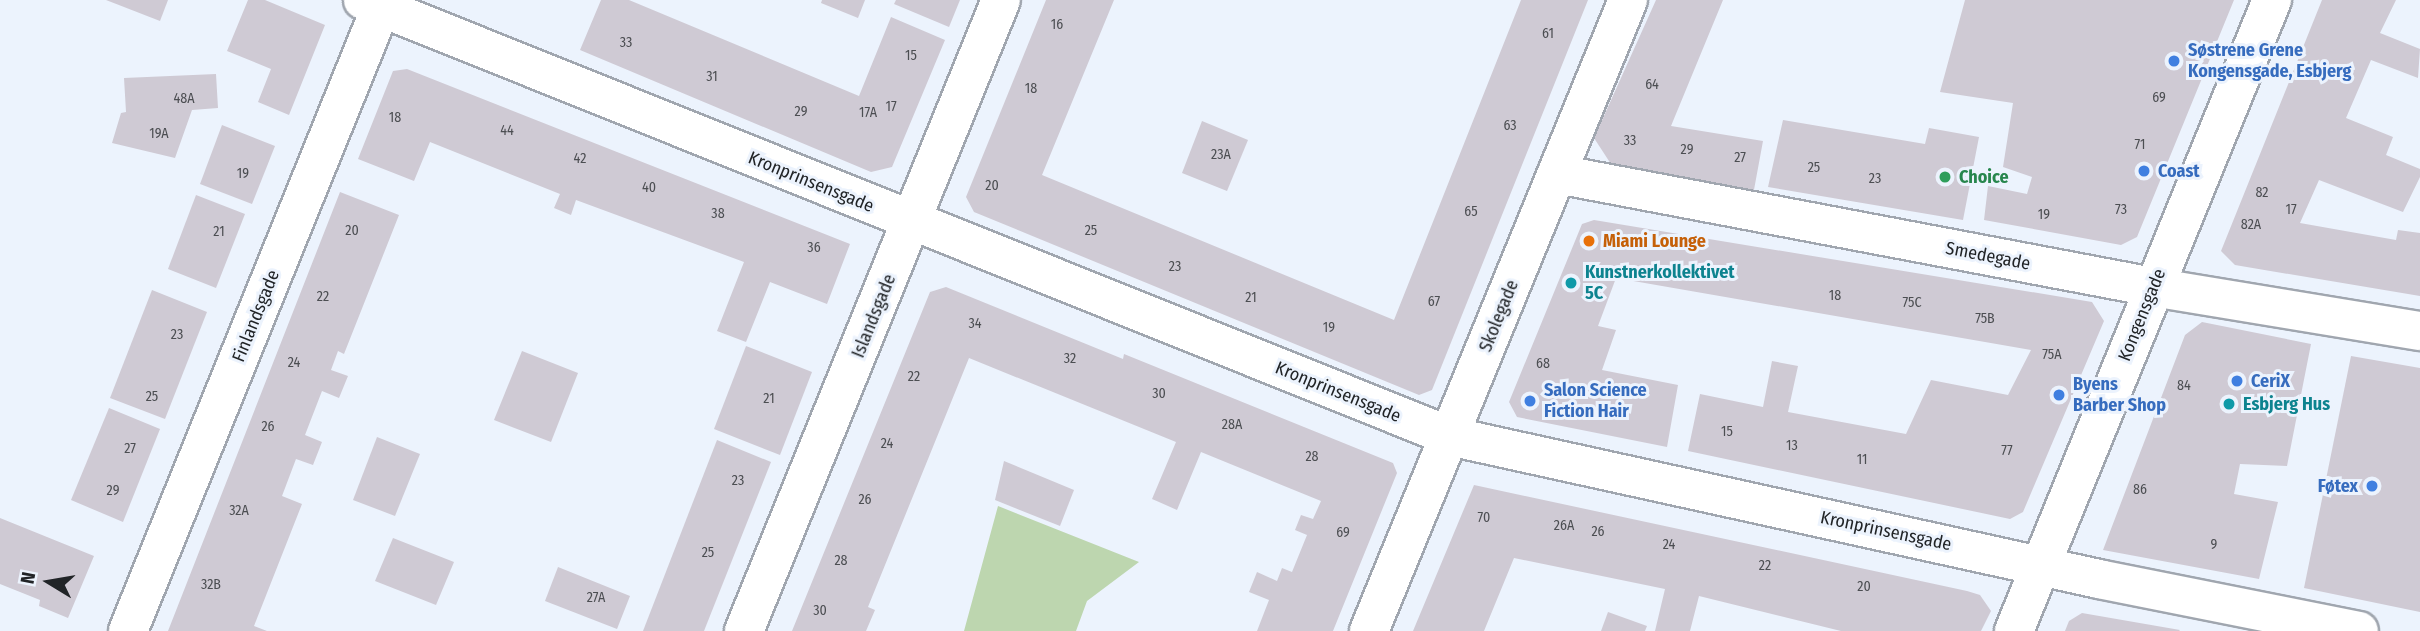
<!DOCTYPE html>
<meta charset="utf-8">
<style>
body{margin:0}
#map{position:relative;width:2420px;height:631px;overflow:hidden;background:#ecf3fd;font-family:"Fira Sans Condensed",sans-serif}
div>[style]{position:absolute}
[style*='--x']{left:calc(var(--x)*1px);top:calc(var(--y)*1px);width:calc(var(--w)*1px);rotate:calc(var(--a)*1deg)}
.green>*{inset:0;background:#bdd6af}
.building>*{inset:0;background:#cfcad4}
.roads{filter:drop-shadow(2px 0 #a0a6af) drop-shadow(-2px 0 #a0a6af) drop-shadow(0 2px #a0a6af) drop-shadow(0 -2px #a0a6af)}
.minor>*{height:38px;margin:-19px;padding:0 19px;transform-origin:19px;border-radius:19px;background:#fff}
.dots>*{width:19px;height:19px;translate:-50% -50%;box-sizing:border-box;border:4px solid #ecf3fd;border-radius:50%}
span{translate:-50% -50%;white-space:nowrap;text-align:center;line-height:1.15;-webkit-text-stroke:6px #ecf3fd;paint-order:stroke}
.number-label{font-size:14px;color:#4c4e52}
.number-label span{-webkit-text-stroke-width:0}
.shop-label{font-size:18px;color:#366cbe;font-weight:700}
.left{translate:0 -50%;text-align:left}
.right{translate:-100% -50%;text-align:right}
.leisure-label{font-size:18px;color:#27864d;font-weight:700}
.street-label{font-size:18px;color:#212427}
.food-label{font-size:18px;color:#c56008;font-weight:700}
.culture-label{font-size:18px;color:#0d838f;font-weight:700}
.north{position:absolute;left:14px;top:547px;width:70px;height:70px;-webkit-text-stroke:5px #ecf3fd;paint-order:stroke;rotate:281deg;font-size:19px;font-weight:700;line-height:28px;text-align:center;color:#212427}
.north::after{content:'';display:block;margin:auto;width:24px;height:32px;background:#212427;clip-path:polygon(50% 0,100% 100%,50% 72%,0 100%)}
</style>
<div id="map">
<div class="green">
<div style="clip-path:polygon(998px 506px,1139px 562px,1087px 601px,1076px 631px,964px 631px)"></div>
</div>
<div class="building">
<div style="clip-path:polygon(106px 0,168px 0,160px 21px)"></div>
<div style="clip-path:polygon(248px 0,265px 0,325px 25px,289px 115px,258px 102px,271px 69px,227px 51px)"></div>
<div style="clip-path:polygon(601px 0,629px 0,859px 96px,891px 17px,945px 40px,892px 167px,871px 172px,580px 50px)"></div>
<div style="clip-path:polygon(822px 0,865px 0,858px 18px,821px 3px)"></div>
<div style="clip-path:polygon(896px 0,960px 0,949px 27px,894px 4px)"></div>
<div style="clip-path:polygon(1046px 0,1114px 0,1042px 175px,1394px 320px,1521px 0,1588px 0,1432px 390px,1419px 395px,974px 212px,966px 197px)"></div>
<div style="clip-path:polygon(1656px 0,1723px 0,1671px 126px,1763px 141px,1751px 206px,1622px 181px,1594px 138px)"></div>
<div style="clip-path:polygon(1965px 0,2234px 0,2137px 237px,2121px 245px,1984px 220px,1988px 186px,2027px 194px,2032px 177px,2003px 167px,2013px 103px,1940px 92px)"></div>
<div style="clip-path:polygon(2322px 0,2396px 0,2380px 33px,2420px 49px,2418px 78px,2371px 60px,2346px 118px,2393px 137px,2386px 155px,2420px 169px,2420px 177px,2403px 212px,2319px 180px,2300px 223px,2396px 240px,2398px 230px,2420px 233px,2420px 296px,2235px 265px,2221px 251px)"></div>
<div style="clip-path:polygon(407px 69px,850px 244px,827px 304px,770px 282px,746px 342px,717px 331px,744px 262px,576px 200px,571px 215px,554px 208px,560px 194px,430px 142px,414px 181px,358px 159px,393px 71px)"></div>
<div style="clip-path:polygon(216px 74px,218px 108px,192px 110px,175px 158px,112px 143px,121px 113px,126px 112px,124px 78px)"></div>
<div style="clip-path:polygon(1783px 120px,1925px 144px,1929px 128px,1979px 137px,1963px 220px,1768px 187px)"></div>
<div style="clip-path:polygon(1202px 121px,1248px 140px,1227px 191px,1182px 173px)"></div>
<div style="clip-path:polygon(222px 125px,275px 146px,252px 204px,200px 184px)"></div>
<div style="clip-path:polygon(340px 192px,399px 215px,344px 354px,338px 351px,331px 370px,348px 376px,339px 398px,322px 391px,305px 435px,322px 442px,313px 465px,296px 459px,282px 496px,302px 504px,254px 626px,267px 631px,168px 631px)"></div>
<div style="clip-path:polygon(196px 195px,245px 214px,216px 288px,168px 269px)"></div>
<div style="clip-path:polygon(1594px 220px,2092px 302px,2104px 321px,2023px 512px,2010px 519px,1688px 451px,1700px 394px,1763px 407px,1772px 361px,1798px 366px,1788px 412px,1906px 434px,1931px 380px,2008px 395px,2031px 350px,1616px 278px,1598px 326px,1616px 330px,1602px 370px,1678px 385px,1667px 447px,1517px 417px,1509px 402px,1582px 224px)"></div>
<div style="clip-path:polygon(946px 287px,1123px 359px,1124px 354px,1393px 463px,1397px 473px,1333px 631px,1257px 631px,1269px 600px,1249px 592px,1257px 572px,1277px 581px,1282px 568px,1292px 572px,1307px 535px,1295px 530px,1301px 515px,1313px 519px,1321px 501px,1201px 452px,1177px 510px,1159px 502px,1152px 499px,1176px 442px,969px 358px,868px 607px,875px 610px,866px 631px,792px 631px,930px 292px)"></div>
<div style="clip-path:polygon(152px 290px,207px 312px,165px 419px,110px 398px)"></div>
<div style="clip-path:polygon(2202px 322px,2311px 344px,2287px 466px,2240px 464px,2234px 494px,2278px 502px,2259px 579px,2103px 550px,2185px 335px)"></div>
<div style="clip-path:polygon(746px 346px,812px 372px,780px 455px,714px 429px)"></div>
<div style="clip-path:polygon(522px 351px,578px 373px,551px 442px,494px 420px)"></div>
<div style="clip-path:polygon(2351px 356px,2420px 368px,2420px 612px,2304px 588px)"></div>
<div style="clip-path:polygon(109px 408px,160px 429px,123px 522px,71px 500px)"></div>
<div style="clip-path:polygon(377px 437px,420px 454px,395px 516px,353px 500px)"></div>
<div style="clip-path:polygon(717px 440px,771px 462px,704px 631px,643px 631px)"></div>
<div style="clip-path:polygon(1004px 461px,1074px 490px,1060px 526px,995px 500px)"></div>
<div style="clip-path:polygon(1474px 485px,1967px 591px,1980px 595px,1991px 611px,1981px 631px,1841px 631px,1699px 596px,1690px 631px,1655px 631px,1665px 589px,1514px 558px,1484px 631px,1413px 631px)"></div>
<div style="clip-path:polygon(0 518px,94px 556px,68px 618px,39px 606px,40px 600px,0 584px)"></div>
<div style="clip-path:polygon(393px 538px,454px 562px,436px 605px,375px 581px)"></div>
<div style="clip-path:polygon(558px 567px,630px 596px,617px 629px,545px 601px)"></div>
<div style="clip-path:polygon(1608px 612px,1647px 626px,1645px 631px,1601px 631px)"></div>
<div style="clip-path:polygon(2082px 613px,2180px 630px,2179px 631px,2065px 631px,2069px 621px)"></div>
</div>
<div class="roads">
<div class="minor">
<div style="--x:363;--y:0;--w:1170;--a:21.87"></div>
<div style="--x:1449;--y:436;--w:666;--a:12.41"></div>
<div style="--x:2099;--y:579;--w:265;--a:11.3"></div>
<div style="--x:1557;--y:174;--w:607;--a:10.74"></div>
<div style="--x:2153;--y:287;--w:271;--a:9.4"></div>
<div style="--x:128;--y:631;--w:681;--a:-67.92"></div>
<div style="--x:744;--y:631;--w:681;--a:-67.84"></div>
<div style="--x:1369;--y:631;--w:682;--a:-67.68"></div>
<div style="--x:2014;--y:631;--w:682;--a:-67.76"></div>
</div>
</div>
<div class="dots">
<div style="left:2174px;top:61px;background:#3f7fe0"></div>
<div style="left:2144px;top:171px;background:#3f7fe0"></div>
<div style="left:1945px;top:177px;background:#2e9e5b"></div>
<div style="left:1589px;top:241px;background:#e8710a"></div>
<div style="left:1571px;top:283px;background:#0f9aa8"></div>
<div style="left:2237px;top:381px;background:#3f7fe0"></div>
<div style="left:2059px;top:395px;background:#3f7fe0"></div>
<div style="left:1530px;top:401px;background:#3f7fe0"></div>
<div style="left:2229px;top:404px;background:#0f9aa8"></div>
<div style="left:2372px;top:486px;background:#3f7fe0"></div>
</div>
<div class="number-label">
<span style="left:1057px;top:25px">16</span>
<span style="left:1548px;top:34px">61</span>
<span style="left:626px;top:43px">33</span>
<span style="left:911px;top:56px">15</span>
<span style="left:712px;top:77px">31</span>
<span style="left:1652px;top:85px">64</span>
<span style="left:1031px;top:89px">18</span>
<span style="left:2159px;top:98px">69</span>
<span style="left:184px;top:99px">48A</span>
<span style="left:891px;top:107px">17</span>
<span style="left:801px;top:112px">29</span>
<span style="left:868px;top:113px">17A</span>
<span style="left:395px;top:118px">18</span>
<span style="left:1510px;top:126px">63</span>
<span style="left:507px;top:131px">44</span>
<span style="left:159px;top:134px">19A</span>
<span style="left:1630px;top:141px">33</span>
<span style="left:2140px;top:145px">71</span>
<span style="left:1687px;top:150px">29</span>
<span style="left:1221px;top:155px">23A</span>
<span style="left:1740px;top:158px">27</span>
<span style="left:580px;top:159px">42</span>
<span style="left:1814px;top:168px">25</span>
<span style="left:243px;top:174px">19</span>
<span style="left:1875px;top:179px">23</span>
<span style="left:992px;top:186px">20</span>
<span style="left:649px;top:188px">40</span>
<span style="left:2262px;top:193px">82</span>
<span style="left:2121px;top:210px">73</span>
<span style="left:2291px;top:210px">17</span>
<span style="left:1471px;top:212px">65</span>
<span style="left:718px;top:214px">38</span>
<span style="left:2044px;top:215px">19</span>
<span style="left:2251px;top:225px">82A</span>
<span style="left:352px;top:231px">20</span>
<span style="left:1091px;top:231px">25</span>
<span style="left:219px;top:232px">21</span>
<span style="left:814px;top:248px">36</span>
<span style="left:1175px;top:267px">23</span>
<span style="left:1835px;top:296px">18</span>
<span style="left:323px;top:297px">22</span>
<span style="left:1251px;top:298px">21</span>
<span style="left:1434px;top:302px">67</span>
<span style="left:1912px;top:303px">75C</span>
<span style="left:1985px;top:319px">75B</span>
<span style="left:975px;top:324px">34</span>
<span style="left:1329px;top:328px">19</span>
<span style="left:177px;top:335px">23</span>
<span style="left:2052px;top:355px">75A</span>
<span style="left:1070px;top:359px">32</span>
<span style="left:294px;top:363px">24</span>
<span style="left:1543px;top:364px">68</span>
<span style="left:914px;top:377px">22</span>
<span style="left:2184px;top:386px">84</span>
<span style="left:1159px;top:394px">30</span>
<span style="left:152px;top:397px">25</span>
<span style="left:769px;top:399px">21</span>
<span style="left:1232px;top:425px">28A</span>
<span style="left:268px;top:427px">26</span>
<span style="left:1727px;top:432px">15</span>
<span style="left:887px;top:444px">24</span>
<span style="left:1792px;top:446px">13</span>
<span style="left:130px;top:449px">27</span>
<span style="left:2007px;top:451px">77</span>
<span style="left:1312px;top:457px">28</span>
<span style="left:1862px;top:460px">11</span>
<span style="left:738px;top:481px">23</span>
<span style="left:2140px;top:490px">86</span>
<span style="left:113px;top:491px">29</span>
<span style="left:865px;top:500px">26</span>
<span style="left:239px;top:511px">32A</span>
<span style="left:1484px;top:518px">70</span>
<span style="left:1564px;top:526px">26A</span>
<span style="left:1598px;top:532px">26</span>
<span style="left:1343px;top:533px">69</span>
<span style="left:1669px;top:545px">24</span>
<span style="left:2214px;top:545px">9</span>
<span style="left:708px;top:553px">25</span>
<span style="left:841px;top:561px">28</span>
<span style="left:1765px;top:566px">22</span>
<span style="left:211px;top:585px">32B</span>
<span style="left:1864px;top:587px">20</span>
<span style="left:596px;top:598px">27A</span>
<span style="left:820px;top:611px">30</span>
</div>
<div class="shop-label">
<span class="left" style="left:2188px;top:61px">Søstrene Grene<br>Kongensgade, Esbjerg</span>
<span class="left" style="left:2158px;top:171px">Coast</span>
<span class="left" style="left:2251px;top:381px">CeriX</span>
<span class="left" style="left:2073px;top:395px">Byens<br>Barber Shop</span>
<span class="left" style="left:1544px;top:401px">Salon Science<br>Fiction Hair</span>
<span class="right" style="left:2358px;top:486px">Føtex</span>
</div>
<div class="leisure-label">
<span class="left" style="left:1959px;top:177px">Choice</span>
</div>
<div class="street-label">
<span style="left:811px;top:182px;rotate:22deg">Kronprinsensgade</span>
<span style="left:1988px;top:256px;rotate:11deg">Smedegade</span>
<span style="left:2142px;top:315px;rotate:-68deg">Kongensgade</span>
<span style="left:256px;top:316px;rotate:-68deg">Finlandsgade</span>
<span style="left:874px;top:316px;rotate:-68deg">Islandsgade</span>
<span style="left:1499px;top:316px;rotate:-68deg">Skolegade</span>
<span style="left:1338px;top:392px;rotate:22deg">Kronprinsensgade</span>
<span style="left:1886px;top:531px;rotate:12deg">Kronprinsensgade</span>
</div>
<div class="food-label">
<span class="left" style="left:1603px;top:241px">Miami Lounge</span>
</div>
<div class="culture-label">
<span class="left" style="left:1585px;top:283px">Kunstnerkollektivet<br>5C</span>
<span class="left" style="left:2243px;top:404px">Esbjerg Hus</span>
</div>
<div class="north">N</div>
</div>
